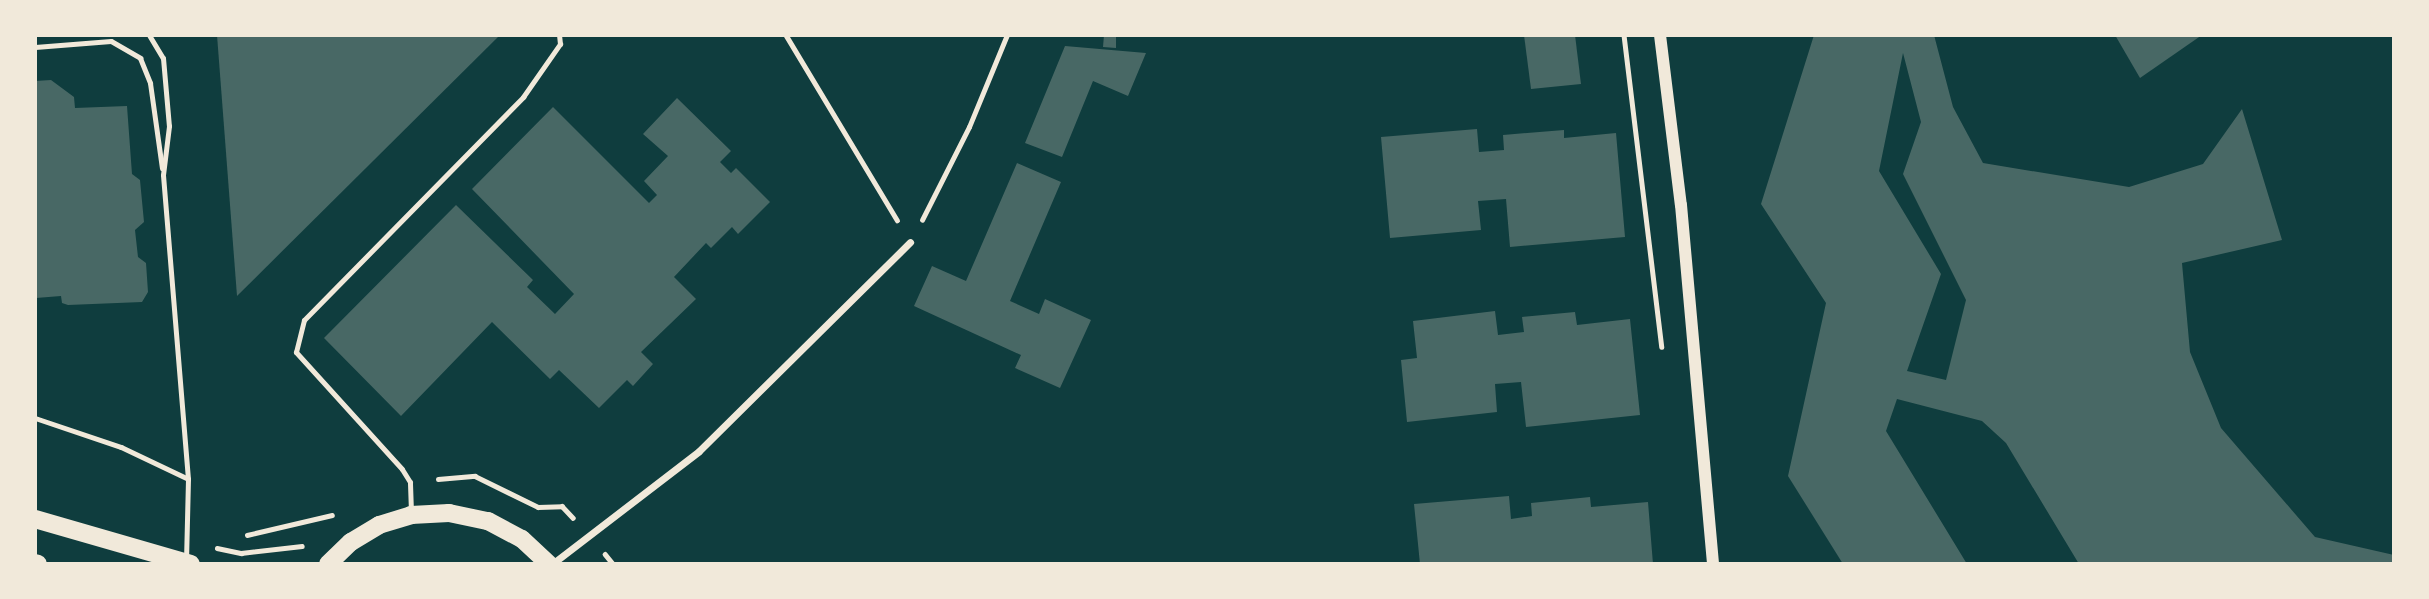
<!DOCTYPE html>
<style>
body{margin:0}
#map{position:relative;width:2429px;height:599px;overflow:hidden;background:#0f3d3e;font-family:Commissioner,sans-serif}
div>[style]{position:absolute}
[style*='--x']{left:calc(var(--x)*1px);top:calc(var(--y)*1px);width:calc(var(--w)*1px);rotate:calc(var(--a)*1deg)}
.building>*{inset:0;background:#486865}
.path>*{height:4.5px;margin:-2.25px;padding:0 2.25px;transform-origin:2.25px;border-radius:2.25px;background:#f1e9da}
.service>*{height:5px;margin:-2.5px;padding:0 2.5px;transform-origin:2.5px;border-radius:2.5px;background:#f1e9da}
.minor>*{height:7px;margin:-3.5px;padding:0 3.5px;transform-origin:3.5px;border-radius:3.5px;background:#f1e9da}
.tertiary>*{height:12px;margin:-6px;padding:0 6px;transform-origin:6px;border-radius:6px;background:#f1e9da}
.primary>*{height:18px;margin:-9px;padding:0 9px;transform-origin:9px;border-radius:9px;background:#f1e9da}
span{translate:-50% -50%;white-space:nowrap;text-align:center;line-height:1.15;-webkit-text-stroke:7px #f1e9da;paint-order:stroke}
.frame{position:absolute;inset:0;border:37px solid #f1e9da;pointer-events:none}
</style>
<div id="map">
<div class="building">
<div style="clip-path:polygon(217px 35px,500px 35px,237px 296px)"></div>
<div style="clip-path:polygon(1104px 35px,1116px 35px,1116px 48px,1103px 47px)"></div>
<div style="clip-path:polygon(1524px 35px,1575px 35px,1581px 84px,1531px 89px)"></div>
<div style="clip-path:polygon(evenodd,1814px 35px,1934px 35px,1953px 107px,1983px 163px,2129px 187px,2203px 164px,2242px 109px,2282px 240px,2182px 263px,2190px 352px,2221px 428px,2315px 537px,2394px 555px,2394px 564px,2079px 564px,2006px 443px,1982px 421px,1897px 399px,1886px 431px,1967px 564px,1843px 564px,1788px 476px,1826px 303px,1761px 204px,1814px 35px,1903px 53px,1921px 122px,1903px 174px,1966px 300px,1946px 380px,1907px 371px,1941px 274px,1879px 171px,1903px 53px)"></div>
<div style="clip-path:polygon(2115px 35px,2202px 35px,2140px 78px)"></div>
<div style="clip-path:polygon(1065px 46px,1146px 53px,1128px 96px,1093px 81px,1062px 157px,1025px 143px)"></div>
<div style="clip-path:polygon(51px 80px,74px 97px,75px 108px,127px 106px,132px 174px,140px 180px,144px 222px,135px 230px,138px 257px,146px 263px,148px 292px,142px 302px,68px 305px,62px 303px,61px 296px,36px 298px,35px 81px)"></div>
<div style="clip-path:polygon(677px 98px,731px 151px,720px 162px,731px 173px,736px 168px,770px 202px,738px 234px,732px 227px,711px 248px,706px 243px,674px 277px,696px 299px,641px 352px,653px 364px,633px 386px,627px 380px,599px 408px,559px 370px,550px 379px,492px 322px,401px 416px,324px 338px,456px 205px,533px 280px,527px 287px,555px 314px,574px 294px,472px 189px,553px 107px,649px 203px,657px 195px,644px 181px,668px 156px,643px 134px)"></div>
<div style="clip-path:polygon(1477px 129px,1479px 152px,1504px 150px,1503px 135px,1564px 130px,1564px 138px,1616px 133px,1625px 237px,1510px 247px,1506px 199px,1478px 201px,1481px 230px,1390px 238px,1381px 137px)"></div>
<div style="clip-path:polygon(1017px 163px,1061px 182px,1010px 301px,1039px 314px,1045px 299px,1091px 320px,1060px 388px,1015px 368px,1021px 355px,914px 306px,932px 266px,966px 281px)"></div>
<div style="clip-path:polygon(1495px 311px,1498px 335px,1524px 332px,1522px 317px,1575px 312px,1577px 325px,1630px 319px,1640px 415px,1526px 427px,1521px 382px,1495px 384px,1497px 412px,1407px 422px,1401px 360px,1417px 358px,1413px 321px)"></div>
<div style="clip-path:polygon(1509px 496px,1511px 519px,1532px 516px,1531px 503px,1590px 497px,1591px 507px,1648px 502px,1653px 564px,1420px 564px,1414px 504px)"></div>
</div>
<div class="path">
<div style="--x:786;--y:35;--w:216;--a:59"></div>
<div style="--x:1624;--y:35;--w:314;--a:83.1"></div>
<div style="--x:922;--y:220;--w:104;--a:-63.2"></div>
<div style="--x:969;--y:127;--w:100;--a:-67.6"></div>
<div style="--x:438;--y:479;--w:37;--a:-5"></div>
<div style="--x:475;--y:476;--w:70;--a:26.2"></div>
<div style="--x:538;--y:507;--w:24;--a:-2"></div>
<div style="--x:562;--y:506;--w:16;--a:47"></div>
<div style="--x:247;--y:535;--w:87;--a:-13.2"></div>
<div style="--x:217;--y:548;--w:25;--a:12"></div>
<div style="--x:241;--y:553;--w:61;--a:-6.5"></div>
<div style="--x:605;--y:554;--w:13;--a:51"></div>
</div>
<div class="service">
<div style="--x:149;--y:35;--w:27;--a:59"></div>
<div style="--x:163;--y:58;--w:68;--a:85"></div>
<div style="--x:169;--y:126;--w:49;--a:97"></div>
<div style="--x:163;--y:175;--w:305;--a:85.3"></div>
<div style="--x:188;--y:479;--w:81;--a:91.4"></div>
<div style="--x:35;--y:47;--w:76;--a:-4.5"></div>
<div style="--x:111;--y:41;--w:34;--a:30"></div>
<div style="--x:140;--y:58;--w:27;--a:68"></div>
<div style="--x:150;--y:83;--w:86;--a:82"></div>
<div style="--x:35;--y:418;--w:91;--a:18.6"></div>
<div style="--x:121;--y:447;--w:74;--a:25.5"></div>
<div style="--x:411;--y:512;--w:30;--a:-92"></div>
<div style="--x:410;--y:482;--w:15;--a:-122"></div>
<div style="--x:402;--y:469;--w:158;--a:-132.2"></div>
<div style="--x:296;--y:352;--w:33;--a:-76"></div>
<div style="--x:304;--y:320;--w:313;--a:-45.5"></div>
<div style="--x:523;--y:97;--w:65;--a:-55.1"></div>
<div style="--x:560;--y:44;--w:9;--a:-96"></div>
</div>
<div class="minor">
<div style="--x:552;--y:564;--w:185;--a:-37.5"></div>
<div style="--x:699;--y:451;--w:297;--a:-44.7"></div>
</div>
<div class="tertiary">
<div style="--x:1660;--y:35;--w:171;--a:83"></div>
<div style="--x:1681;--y:205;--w:360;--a:84.9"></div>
</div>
<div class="primary">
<div style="--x:35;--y:519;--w:162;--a:16.1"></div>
<div style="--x:35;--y:563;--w:3;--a:18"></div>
<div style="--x:328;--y:564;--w:32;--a:-44"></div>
<div style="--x:351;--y:542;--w:33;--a:-31"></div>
<div style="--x:379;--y:525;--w:34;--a:-17"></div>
<div style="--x:411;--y:515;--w:38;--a:-3"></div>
<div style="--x:449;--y:513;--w:40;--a:12"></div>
<div style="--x:488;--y:521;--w:38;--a:28"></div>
<div style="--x:522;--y:539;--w:37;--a:43"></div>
</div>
<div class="frame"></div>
</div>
